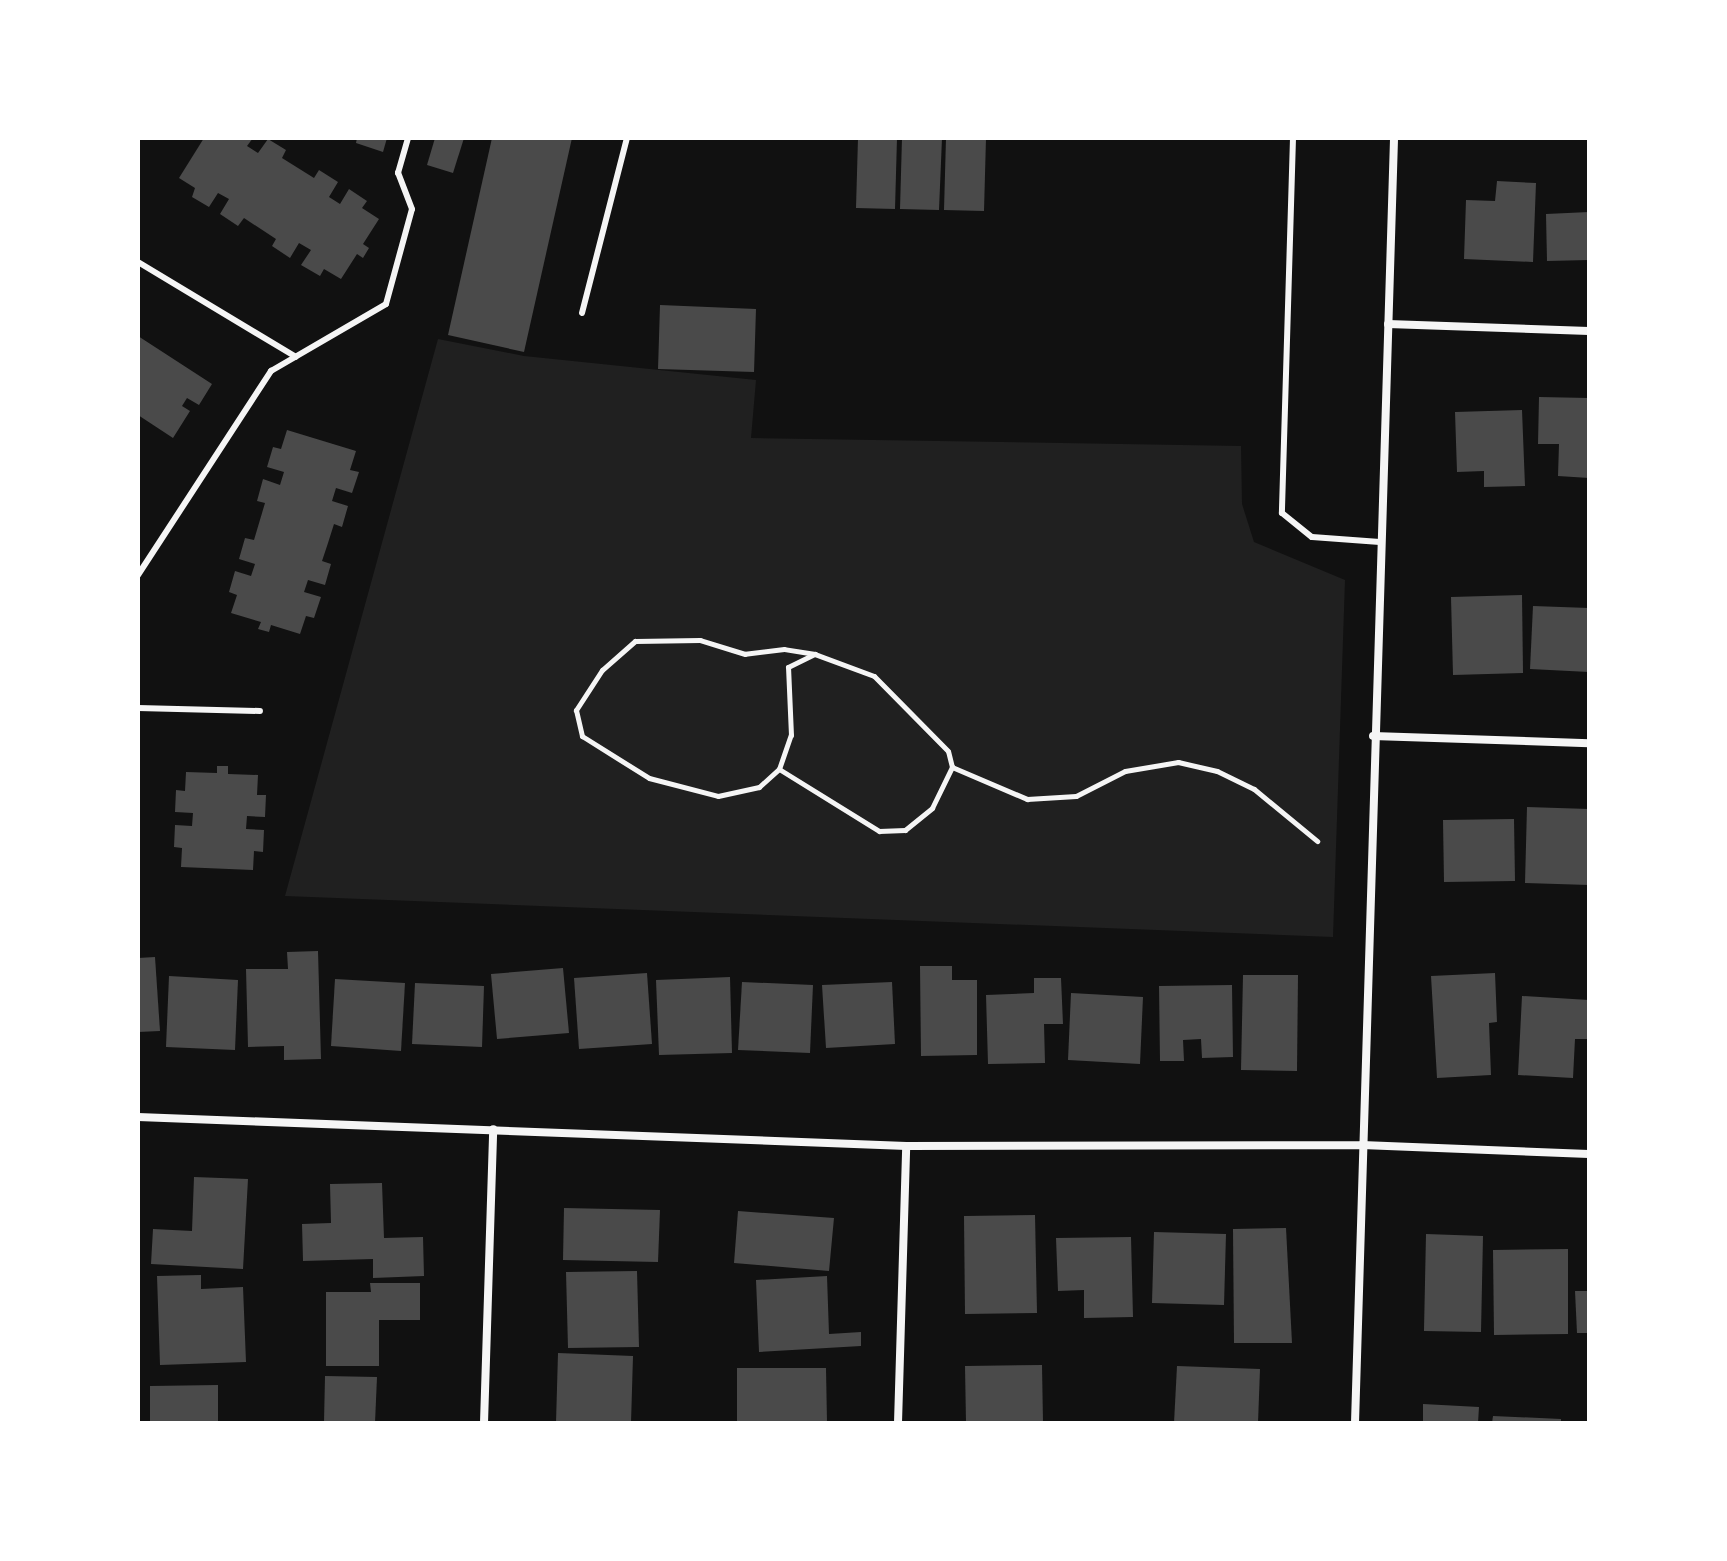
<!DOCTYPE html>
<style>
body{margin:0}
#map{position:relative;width:1727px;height:1561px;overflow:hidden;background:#111;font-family:Arial,sans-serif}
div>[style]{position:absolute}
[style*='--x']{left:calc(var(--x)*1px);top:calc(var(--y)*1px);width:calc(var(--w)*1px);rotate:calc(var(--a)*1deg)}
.green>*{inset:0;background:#202020}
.building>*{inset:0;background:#4a4a4a}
.path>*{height:5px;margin:-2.5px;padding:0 2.5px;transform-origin:2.5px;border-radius:2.5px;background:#f5f5f5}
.service>*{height:6px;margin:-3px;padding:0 3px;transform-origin:3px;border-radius:3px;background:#f5f5f5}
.minor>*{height:8px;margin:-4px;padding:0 4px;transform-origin:4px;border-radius:4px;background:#f5f5f5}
span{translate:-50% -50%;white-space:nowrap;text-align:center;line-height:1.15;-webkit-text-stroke:8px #fff;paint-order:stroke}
.frame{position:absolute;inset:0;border:140px solid #fff;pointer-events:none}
</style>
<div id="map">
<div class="green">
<div style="clip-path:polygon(438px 339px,524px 356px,756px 380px,751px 438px,1241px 446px,1242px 504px,1254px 542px,1345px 580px,1333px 937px,285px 896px)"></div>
</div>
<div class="building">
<div style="clip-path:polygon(204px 138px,253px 138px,247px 146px,258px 153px,268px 139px,286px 150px,282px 158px,314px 178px,319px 170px,338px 182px,329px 197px,340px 204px,349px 189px,367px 201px,362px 208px,379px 219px,363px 244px,369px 248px,363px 258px,357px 254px,341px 279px,324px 269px,320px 276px,301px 265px,311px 250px,299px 243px,290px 258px,272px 246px,276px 239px,244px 218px,238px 226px,220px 214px,229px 199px,218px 193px,209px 207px,192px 197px,195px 188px,179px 178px)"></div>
<div style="clip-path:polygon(357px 138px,387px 138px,383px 152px,356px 143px)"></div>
<div style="clip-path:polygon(435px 138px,464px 138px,453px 173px,427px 165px)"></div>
<div style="clip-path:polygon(492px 138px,572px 138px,524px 352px,448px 335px)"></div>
<div style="clip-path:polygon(858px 138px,897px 138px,895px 209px,856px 208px)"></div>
<div style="clip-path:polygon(902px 138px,942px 138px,939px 210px,900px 209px)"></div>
<div style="clip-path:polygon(946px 138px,986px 138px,984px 211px,944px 210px)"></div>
<div style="clip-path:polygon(1497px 181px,1536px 183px,1533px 262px,1464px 259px,1466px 200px,1495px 201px)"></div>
<div style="clip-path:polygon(1589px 212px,1589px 260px,1547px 261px,1546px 214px)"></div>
<div style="clip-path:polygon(660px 305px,756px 309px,754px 372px,658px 369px)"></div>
<div style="clip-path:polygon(138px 336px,212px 384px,199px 405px,187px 398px,182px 406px,190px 411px,173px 438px,138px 415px)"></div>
<div style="clip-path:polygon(1539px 397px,1589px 398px,1589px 478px,1558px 476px,1559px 444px,1538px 444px)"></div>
<div style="clip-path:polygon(1522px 410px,1525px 486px,1484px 487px,1484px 471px,1457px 472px,1455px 412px)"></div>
<div style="clip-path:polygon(287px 430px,356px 451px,350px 470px,359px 472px,352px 493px,336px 488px,332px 501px,348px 506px,342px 527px,334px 524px,328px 543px,322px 561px,331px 564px,325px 585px,308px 580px,304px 592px,321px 597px,314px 618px,306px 616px,300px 634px,271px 625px,269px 632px,258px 629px,261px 622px,231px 613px,237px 595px,229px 592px,235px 571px,251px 576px,255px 564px,239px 559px,245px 538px,254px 540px,265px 503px,257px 501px,263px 479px,280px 485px,284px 472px,267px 467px,273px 447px,281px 449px)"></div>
<div style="clip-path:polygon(1522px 595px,1523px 673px,1453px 675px,1451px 597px)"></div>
<div style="clip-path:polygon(1533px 606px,1589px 608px,1589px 672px,1530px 669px)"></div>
<div style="clip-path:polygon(217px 766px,228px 766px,228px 774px,258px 775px,257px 795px,266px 795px,265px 817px,247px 816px,246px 829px,264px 830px,263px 852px,254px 851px,253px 870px,181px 867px,182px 848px,174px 847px,175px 825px,192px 826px,193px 813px,175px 812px,176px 790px,185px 791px,186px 772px,217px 773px)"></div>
<div style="clip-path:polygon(1527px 807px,1589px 809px,1589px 885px,1525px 883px)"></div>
<div style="clip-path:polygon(1514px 819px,1515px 881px,1444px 882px,1443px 820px)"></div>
<div style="clip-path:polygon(318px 951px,321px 1059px,284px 1060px,284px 1046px,248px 1047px,246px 969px,288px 969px,287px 952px)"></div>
<div style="clip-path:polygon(155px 957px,160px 1031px,138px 1032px,138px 958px)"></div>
<div style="clip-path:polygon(920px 966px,952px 966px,952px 980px,977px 980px,977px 1055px,921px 1056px)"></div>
<div style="clip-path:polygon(563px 968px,569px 1033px,497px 1039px,491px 974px)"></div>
<div style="clip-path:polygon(647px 973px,652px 1044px,579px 1049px,574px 978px)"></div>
<div style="clip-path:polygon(1495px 973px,1497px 1022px,1489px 1023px,1491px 1075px,1437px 1078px,1431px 976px)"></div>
<div style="clip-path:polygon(1243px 975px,1298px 975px,1297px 1071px,1241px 1070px)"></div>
<div style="clip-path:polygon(169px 976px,238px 980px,235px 1050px,166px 1047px)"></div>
<div style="clip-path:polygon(730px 977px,732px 1053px,659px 1055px,656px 980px)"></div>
<div style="clip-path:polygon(1034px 978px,1061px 978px,1063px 1024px,1044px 1024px,1045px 1063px,988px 1064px,986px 995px,1034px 993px)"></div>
<div style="clip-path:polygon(335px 979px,405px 983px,401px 1051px,331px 1046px)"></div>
<div style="clip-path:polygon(742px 982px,813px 985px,810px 1053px,738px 1050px)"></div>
<div style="clip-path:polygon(892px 982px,895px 1044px,826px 1048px,822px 985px)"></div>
<div style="clip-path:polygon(415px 983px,484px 986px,482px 1047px,412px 1044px)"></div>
<div style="clip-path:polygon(1232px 985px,1233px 1057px,1202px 1058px,1201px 1039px,1183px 1040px,1184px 1061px,1160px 1061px,1159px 986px)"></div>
<div style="clip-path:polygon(1071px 993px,1143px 997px,1140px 1064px,1068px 1060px)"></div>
<div style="clip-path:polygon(1522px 996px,1589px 1000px,1589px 1039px,1575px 1039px,1573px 1078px,1518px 1075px)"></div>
<div style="clip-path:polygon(194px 1177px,248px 1179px,243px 1269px,151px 1264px,153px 1229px,192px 1231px)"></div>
<div style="clip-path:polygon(382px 1183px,384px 1238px,423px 1237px,424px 1276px,373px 1278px,373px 1259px,303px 1261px,302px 1224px,331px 1223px,330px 1184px)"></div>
<div style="clip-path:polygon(564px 1208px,660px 1210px,658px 1262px,563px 1260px)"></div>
<div style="clip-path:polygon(738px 1211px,834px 1218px,829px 1271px,734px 1263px)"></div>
<div style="clip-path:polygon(1035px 1215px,1037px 1313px,965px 1314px,964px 1216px)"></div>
<div style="clip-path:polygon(1286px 1228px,1292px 1343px,1234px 1343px,1233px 1229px)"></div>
<div style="clip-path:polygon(1154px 1232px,1226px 1234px,1224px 1305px,1152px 1303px)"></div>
<div style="clip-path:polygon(1426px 1234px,1483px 1236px,1481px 1332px,1424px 1331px)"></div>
<div style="clip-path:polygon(1131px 1237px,1133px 1317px,1084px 1318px,1084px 1290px,1058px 1291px,1056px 1238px)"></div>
<div style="clip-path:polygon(1568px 1249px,1568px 1334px,1494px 1335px,1493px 1250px)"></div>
<div style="clip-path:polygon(637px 1271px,639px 1347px,568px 1348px,566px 1272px)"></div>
<div style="clip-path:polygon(201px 1275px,201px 1289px,243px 1287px,246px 1362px,160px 1365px,157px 1276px)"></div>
<div style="clip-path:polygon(827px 1276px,829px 1334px,861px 1332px,861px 1346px,759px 1352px,756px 1280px)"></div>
<div style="clip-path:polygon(370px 1283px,420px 1283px,420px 1320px,379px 1320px,379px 1366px,326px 1366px,326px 1292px,371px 1292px)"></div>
<div style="clip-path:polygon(1575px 1291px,1589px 1291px,1589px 1333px,1577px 1333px)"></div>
<div style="clip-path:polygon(558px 1353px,633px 1356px,631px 1423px,556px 1423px)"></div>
<div style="clip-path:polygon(1042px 1365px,1043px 1423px,966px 1423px,965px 1366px)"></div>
<div style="clip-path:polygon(1177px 1366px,1260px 1369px,1258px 1423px,1174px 1423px)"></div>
<div style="clip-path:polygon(737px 1368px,826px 1368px,827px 1423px,737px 1423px)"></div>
<div style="clip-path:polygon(325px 1376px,377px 1377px,375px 1423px,324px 1423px)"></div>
<div style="clip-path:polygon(218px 1385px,218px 1423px,150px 1423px,150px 1386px)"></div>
<div style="clip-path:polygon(1423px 1404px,1479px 1407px,1478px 1423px,1423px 1423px)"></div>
<div style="clip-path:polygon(1493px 1416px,1561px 1419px,1561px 1423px,1492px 1423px)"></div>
</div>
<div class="path">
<div style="--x:952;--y:767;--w:16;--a:-104"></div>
<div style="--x:948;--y:751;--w:105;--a:-134.6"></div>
<div style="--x:874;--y:676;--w:63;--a:-159.6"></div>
<div style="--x:815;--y:654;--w:31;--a:-171"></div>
<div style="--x:784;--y:649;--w:39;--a:173"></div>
<div style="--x:745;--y:654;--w:47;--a:-162.7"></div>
<div style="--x:700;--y:640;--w:65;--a:179.1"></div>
<div style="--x:635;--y:641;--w:44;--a:138.7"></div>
<div style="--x:602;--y:670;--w:48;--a:123"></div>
<div style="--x:576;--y:710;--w:27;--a:77"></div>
<div style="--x:582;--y:736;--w:79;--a:32.1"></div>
<div style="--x:649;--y:778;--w:71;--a:14.6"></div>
<div style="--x:718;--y:796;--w:42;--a:-12.4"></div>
<div style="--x:759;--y:787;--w:27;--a:-42"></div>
<div style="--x:779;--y:769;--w:118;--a:31.8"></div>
<div style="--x:879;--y:831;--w:26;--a:-2"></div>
<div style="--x:905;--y:830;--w:35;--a:-39"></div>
<div style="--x:932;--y:808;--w:46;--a:-64"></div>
<div style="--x:952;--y:767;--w:82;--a:23.1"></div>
<div style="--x:1027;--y:799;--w:49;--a:-3.5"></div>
<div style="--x:1076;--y:796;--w:55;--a:-27"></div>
<div style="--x:1125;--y:771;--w:54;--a:-9.6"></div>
<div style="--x:1178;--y:762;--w:40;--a:13"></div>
<div style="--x:1217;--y:771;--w:41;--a:25.9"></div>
<div style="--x:1254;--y:789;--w:82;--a:39.5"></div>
<div style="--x:779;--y:769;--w:36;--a:-71"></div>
<div style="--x:791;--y:735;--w:68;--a:-92.5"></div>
<div style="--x:788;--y:667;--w:30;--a:-26"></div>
</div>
<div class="service">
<div style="--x:1293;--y:138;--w:375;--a:91.7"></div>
<div style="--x:1282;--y:513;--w:38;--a:39"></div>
<div style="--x:1312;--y:537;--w:68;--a:4.2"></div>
<div style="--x:138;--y:262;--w:184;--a:31"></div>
<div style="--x:582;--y:313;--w:181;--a:-75.6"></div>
<div style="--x:138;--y:575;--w:244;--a:-56.9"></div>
<div style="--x:271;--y:371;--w:133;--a:-30.2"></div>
<div style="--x:386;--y:304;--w:98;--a:-74.7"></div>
<div style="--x:412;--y:209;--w:39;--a:-111"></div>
<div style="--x:398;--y:173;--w:36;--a:-74"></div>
<div style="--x:138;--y:708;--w:122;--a:1.4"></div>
</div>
<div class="minor">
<div style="--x:1388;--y:324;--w:201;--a:2"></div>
<div style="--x:1373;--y:736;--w:216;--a:1.9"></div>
<div style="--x:138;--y:1117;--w:769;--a:2.16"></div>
<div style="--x:906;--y:1146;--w:456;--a:-0.1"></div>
<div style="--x:1362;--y:1145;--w:227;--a:2.3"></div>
<div style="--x:484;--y:1423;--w:294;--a:-88.2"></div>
<div style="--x:898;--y:1423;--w:277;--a:-88.3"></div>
<div style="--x:1355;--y:1423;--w:1286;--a:-88.26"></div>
</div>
<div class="frame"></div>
</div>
